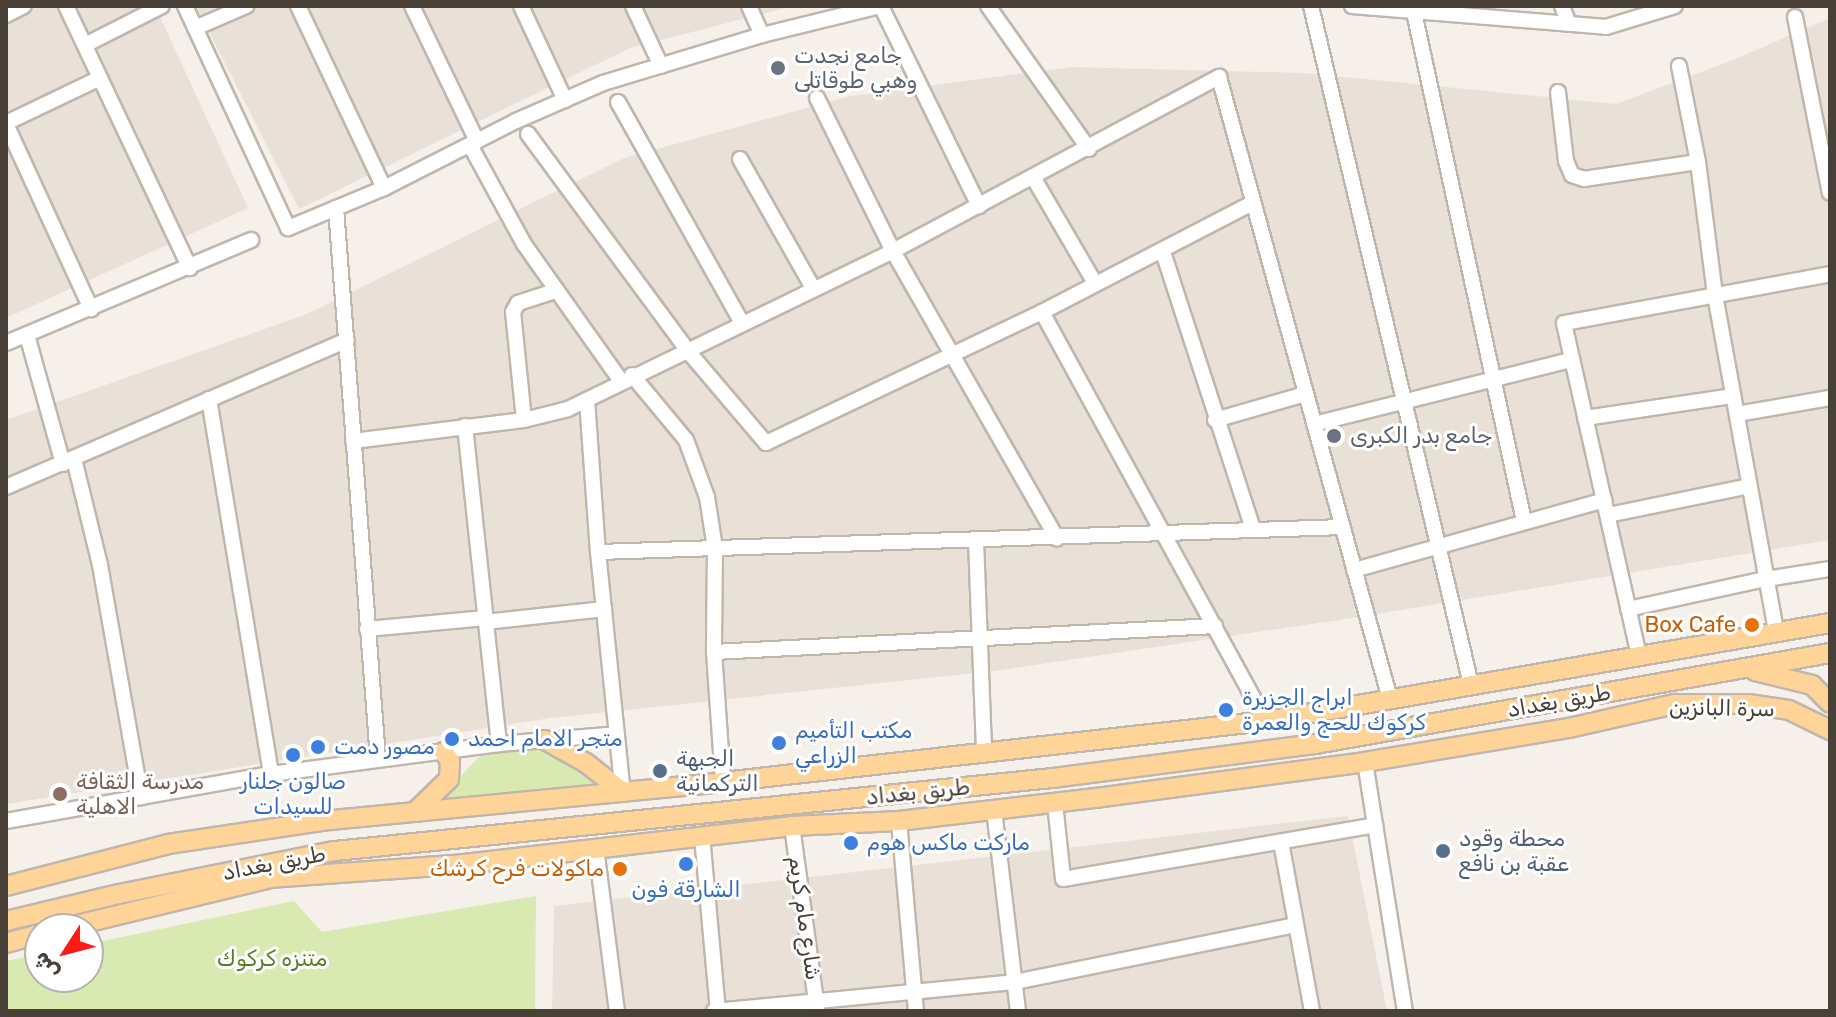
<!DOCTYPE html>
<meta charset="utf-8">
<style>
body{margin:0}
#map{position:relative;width:1836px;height:1017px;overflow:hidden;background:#f5f0ea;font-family:Rubik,"Noto Naskh Arabic",sans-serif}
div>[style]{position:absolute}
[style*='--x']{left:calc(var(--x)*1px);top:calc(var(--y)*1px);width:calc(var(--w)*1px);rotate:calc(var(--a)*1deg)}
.residential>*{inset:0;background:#e9e1d7}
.green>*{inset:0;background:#d8eab1}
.roads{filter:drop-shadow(2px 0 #c1b6ac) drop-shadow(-2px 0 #c1b6ac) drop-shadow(0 2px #c1b6ac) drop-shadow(0 -2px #c1b6ac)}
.minor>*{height:14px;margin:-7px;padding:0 7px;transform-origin:7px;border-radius:7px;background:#fff}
.major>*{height:18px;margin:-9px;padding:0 9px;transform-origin:9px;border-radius:9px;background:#ffd499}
.dots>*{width:22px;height:22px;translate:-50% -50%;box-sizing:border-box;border:4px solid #fff;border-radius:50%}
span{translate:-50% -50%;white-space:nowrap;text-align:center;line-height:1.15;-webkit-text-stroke:6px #fff;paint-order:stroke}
.worship-label{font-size:22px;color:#5b616d}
.left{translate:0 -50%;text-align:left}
.food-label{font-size:22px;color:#c56008}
.right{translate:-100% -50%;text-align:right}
.shop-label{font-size:22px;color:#366cbe}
.street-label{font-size:22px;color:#494037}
.service-label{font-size:22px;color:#4e5e75}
.education-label{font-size:22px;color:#785e54}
.park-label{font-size:22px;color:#547e28}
.frame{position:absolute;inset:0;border:8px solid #494037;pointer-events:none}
.north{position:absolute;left:24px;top:913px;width:80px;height:80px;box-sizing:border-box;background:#fff;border:2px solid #b6b3af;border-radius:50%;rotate:234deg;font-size:22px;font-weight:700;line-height:32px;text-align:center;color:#494037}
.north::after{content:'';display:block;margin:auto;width:28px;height:36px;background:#ff1a17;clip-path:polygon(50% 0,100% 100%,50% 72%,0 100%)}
</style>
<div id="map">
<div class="residential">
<div style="clip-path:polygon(6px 6px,155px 6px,248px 208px,6px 318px)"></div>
<div style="clip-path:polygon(196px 6px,793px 6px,630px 48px,299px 209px)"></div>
<div style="clip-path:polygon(1830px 18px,1830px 540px,1352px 618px,994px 671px,551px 718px,6px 804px,6px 420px,307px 314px,624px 158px,851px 96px,1072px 67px,1304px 73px,1616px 104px,1733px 60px)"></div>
<div style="clip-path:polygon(1348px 816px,1387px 1011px,552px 1011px,554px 906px)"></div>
</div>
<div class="green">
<div style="clip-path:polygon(543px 748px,601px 786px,436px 802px,481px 755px)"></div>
<div style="clip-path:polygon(536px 896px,535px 1011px,6px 1011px,6px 961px,40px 954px,40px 977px,88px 977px,88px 944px,294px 901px,322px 932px)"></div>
</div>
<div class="roads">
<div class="minor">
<div style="--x:66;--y:6;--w:290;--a:64.7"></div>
<div style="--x:185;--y:6;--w:245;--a:65.1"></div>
<div style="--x:288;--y:228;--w:104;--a:-22.6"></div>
<div style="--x:384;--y:188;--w:148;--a:-26.9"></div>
<div style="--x:516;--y:121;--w:95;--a:-23.6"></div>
<div style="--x:603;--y:83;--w:166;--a:-16.8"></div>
<div style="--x:762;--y:35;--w:122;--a:-13.8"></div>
<div style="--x:298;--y:6;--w:201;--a:64.7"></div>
<div style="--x:412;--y:6;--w:150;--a:64.3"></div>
<div style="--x:521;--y:6;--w:104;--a:64.9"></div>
<div style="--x:633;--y:6;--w:66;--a:65"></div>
<div style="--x:749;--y:6;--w:32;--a:66"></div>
<div style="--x:881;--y:6;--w:223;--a:63.9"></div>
<div style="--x:988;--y:6;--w:175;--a:54.8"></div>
<div style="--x:1311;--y:6;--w:698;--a:76.74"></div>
<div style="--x:1352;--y:6;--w:255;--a:4.7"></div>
<div style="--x:1606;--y:27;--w:72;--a:-16.9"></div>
<div style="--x:1562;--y:6;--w:19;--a:69"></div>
<div style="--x:1414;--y:12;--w:521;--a:77.81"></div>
<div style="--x:6;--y:15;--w:20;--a:-27"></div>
<div style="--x:1795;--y:17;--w:179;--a:78.8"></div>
<div style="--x:195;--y:28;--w:56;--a:-23.3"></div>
<div style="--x:85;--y:45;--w:86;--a:-26.9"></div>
<div style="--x:1679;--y:66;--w:98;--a:78.8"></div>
<div style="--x:1698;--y:162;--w:134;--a:82.7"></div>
<div style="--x:1715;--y:295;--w:342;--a:79.7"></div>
<div style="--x:1558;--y:92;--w:69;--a:83.4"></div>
<div style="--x:1566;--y:161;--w:15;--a:67"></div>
<div style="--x:1572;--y:175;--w:13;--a:18"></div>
<div style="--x:1584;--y:179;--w:115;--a:-8.5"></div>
<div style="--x:817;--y:98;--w:171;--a:63.6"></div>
<div style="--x:893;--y:251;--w:331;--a:60.3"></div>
<div style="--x:618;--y:102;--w:253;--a:60.7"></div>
<div style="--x:6;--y:123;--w:104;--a:-25.6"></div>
<div style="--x:6;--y:124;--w:204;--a:65.3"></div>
<div style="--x:528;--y:134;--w:268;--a:53.6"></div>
<div style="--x:687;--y:350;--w:122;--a:49.7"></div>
<div style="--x:766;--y:443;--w:306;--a:-25.4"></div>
<div style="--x:1042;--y:312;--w:237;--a:-27.4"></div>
<div style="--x:470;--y:145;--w:113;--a:61.4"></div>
<div style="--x:524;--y:244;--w:168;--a:54.7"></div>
<div style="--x:740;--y:159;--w:148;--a:60.5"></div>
<div style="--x:1033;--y:177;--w:123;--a:59.7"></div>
<div style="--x:336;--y:208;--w:553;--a:85.64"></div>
<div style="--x:1163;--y:252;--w:291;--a:72"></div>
<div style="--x:1042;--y:312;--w:466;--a:61.3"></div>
<div style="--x:27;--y:335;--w:134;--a:74.4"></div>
<div style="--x:6;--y:343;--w:266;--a:-22.8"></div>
<div style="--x:632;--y:375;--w:85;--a:50.3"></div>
<div style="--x:686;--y:440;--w:61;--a:69.8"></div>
<div style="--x:707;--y:497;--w:52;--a:81.1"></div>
<div style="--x:715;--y:548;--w:104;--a:90.6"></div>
<div style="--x:714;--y:652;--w:130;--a:86"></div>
<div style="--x:209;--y:399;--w:380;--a:80.6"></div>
<div style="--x:587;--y:400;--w:152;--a:85.9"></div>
<div style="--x:598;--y:552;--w:241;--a:84.1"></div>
<div style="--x:1737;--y:414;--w:94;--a:-9.8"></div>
<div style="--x:1585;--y:418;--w:150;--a:-8.5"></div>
<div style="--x:524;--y:420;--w:109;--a:-95.8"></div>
<div style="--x:513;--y:312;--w:10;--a:-61"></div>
<div style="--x:518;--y:303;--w:38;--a:-18"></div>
<div style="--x:1215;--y:420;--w:94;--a:-16.1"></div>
<div style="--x:1314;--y:424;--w:265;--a:-14"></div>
<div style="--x:465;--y:426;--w:320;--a:83.9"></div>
<div style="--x:353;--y:441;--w:172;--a:-7"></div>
<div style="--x:524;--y:420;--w:45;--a:-14"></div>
<div style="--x:568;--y:409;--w:361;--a:-25.9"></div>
<div style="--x:893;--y:251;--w:370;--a:-28.1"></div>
<div style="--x:1219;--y:77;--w:645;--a:74.63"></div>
<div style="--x:74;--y:459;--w:109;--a:76.2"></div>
<div style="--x:100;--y:565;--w:236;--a:80"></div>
<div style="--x:6;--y:487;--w:371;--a:-23.3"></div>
<div style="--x:1608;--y:515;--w:144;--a:-11.6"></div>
<div style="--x:976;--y:541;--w:211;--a:87.8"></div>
<div style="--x:598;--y:552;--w:745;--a:-1.92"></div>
<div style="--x:1354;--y:570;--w:260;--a:-15.6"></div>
<div style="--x:1628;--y:609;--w:141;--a:-12.3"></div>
<div style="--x:1766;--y:579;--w:65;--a:-8.9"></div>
<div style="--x:485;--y:622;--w:120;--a:-6.2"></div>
<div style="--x:367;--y:629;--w:119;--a:-5.3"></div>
<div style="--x:714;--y:652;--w:502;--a:-2.97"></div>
<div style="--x:1639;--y:656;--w:341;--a:-102.7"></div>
<div style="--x:1564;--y:323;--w:270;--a:-10.4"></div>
<div style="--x:1365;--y:762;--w:252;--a:80.9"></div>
<div style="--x:1055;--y:803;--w:76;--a:84"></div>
<div style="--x:1063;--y:879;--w:317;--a:-9.8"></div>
<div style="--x:994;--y:810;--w:202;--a:83.2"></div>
<div style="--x:6;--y:821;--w:269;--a:-10.1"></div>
<div style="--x:271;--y:774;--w:230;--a:-7.5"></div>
<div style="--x:499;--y:744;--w:118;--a:-4.8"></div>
<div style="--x:899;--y:821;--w:191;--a:84.9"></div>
<div style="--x:792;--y:826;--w:184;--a:82.2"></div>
<div style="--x:702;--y:836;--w:176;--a:84.8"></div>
<div style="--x:1281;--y:842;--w:172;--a:79.6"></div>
<div style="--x:596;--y:848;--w:164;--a:82.7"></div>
<div style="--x:714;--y:1011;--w:302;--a:-5.5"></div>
<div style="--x:1015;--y:982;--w:285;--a:-11.5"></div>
</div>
<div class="major">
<div style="--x:1755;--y:671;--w:59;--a:13.8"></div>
<div style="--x:1812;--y:685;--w:25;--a:45"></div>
<div style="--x:545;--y:740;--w:47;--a:29.3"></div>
<div style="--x:586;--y:763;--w:47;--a:38.1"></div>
<div style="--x:415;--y:812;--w:47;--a:-44.1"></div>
<div style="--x:449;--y:779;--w:18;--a:-87"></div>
<div style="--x:450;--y:761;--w:11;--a:-124"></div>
<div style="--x:6;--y:886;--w:167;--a:-14.5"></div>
<div style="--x:168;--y:844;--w:155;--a:-8.5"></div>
<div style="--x:321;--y:821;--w:404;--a:-5.5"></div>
<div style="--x:723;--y:782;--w:546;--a:-6.41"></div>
<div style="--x:1266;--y:721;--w:572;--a:-9.86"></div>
<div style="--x:6;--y:921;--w:116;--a:-13.4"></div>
<div style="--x:119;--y:894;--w:220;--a:-11.3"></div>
<div style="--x:335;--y:851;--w:722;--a:-5.81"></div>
<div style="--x:1053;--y:778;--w:264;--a:-7.4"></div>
<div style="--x:1315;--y:744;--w:523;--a:-10.02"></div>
<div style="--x:60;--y:929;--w:217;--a:-13.6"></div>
<div style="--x:271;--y:878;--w:194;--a:-4.1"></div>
<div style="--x:464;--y:864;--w:330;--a:-6.6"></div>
<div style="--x:792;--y:826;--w:107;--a:-2.7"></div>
<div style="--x:899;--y:821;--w:198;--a:-6.7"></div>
<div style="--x:1096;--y:798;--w:271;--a:-7.6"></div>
<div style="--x:1365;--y:762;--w:207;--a:-9.5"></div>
<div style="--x:1569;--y:728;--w:109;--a:-12.8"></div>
<div style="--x:1675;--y:704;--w:73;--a:0"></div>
<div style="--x:1748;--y:704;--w:41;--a:8.3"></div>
<div style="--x:1789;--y:710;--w:46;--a:26"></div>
<div style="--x:6;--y:943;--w:35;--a:-15"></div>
</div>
</div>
<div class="dots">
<div style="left:778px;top:68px;background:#6b7280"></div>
<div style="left:1334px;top:436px;background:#6b7280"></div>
<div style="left:1752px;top:625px;background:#e8710a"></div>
<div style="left:1226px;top:710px;background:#3f7fe0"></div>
<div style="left:452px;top:739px;background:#3f7fe0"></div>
<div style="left:779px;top:743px;background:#3f7fe0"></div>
<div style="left:318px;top:747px;background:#3f7fe0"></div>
<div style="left:293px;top:755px;background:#3f7fe0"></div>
<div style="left:660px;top:771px;background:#5c6f8a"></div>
<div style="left:60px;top:794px;background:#8d6e63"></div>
<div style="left:851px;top:843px;background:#3f7fe0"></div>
<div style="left:1443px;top:851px;background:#5c6f8a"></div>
<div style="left:686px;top:864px;background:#3f7fe0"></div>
<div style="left:620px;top:869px;background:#e8710a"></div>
</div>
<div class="worship-label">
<span class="left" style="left:794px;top:68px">جامع نجدت<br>وهبي طوقاتلى</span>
<span class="left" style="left:1350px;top:436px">جامع بدر الكبرى</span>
</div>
<div class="food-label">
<span class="right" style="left:1736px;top:625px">Box Cafe</span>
<span class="right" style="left:604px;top:869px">ماكولات فرح كرشك</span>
</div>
<div class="shop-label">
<span class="left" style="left:1242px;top:710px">ابراج الجزيرة<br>كركوك للحج والعمرة</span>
<span class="left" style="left:795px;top:743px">مكتب التأميم<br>الزراعي</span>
<span class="left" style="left:468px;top:739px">متجر الامام احمد</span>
<span class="left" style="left:334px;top:747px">مصور دمت</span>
<span style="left:293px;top:794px">صالون جلنار<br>للسيدات</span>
<span class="left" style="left:867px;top:843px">ماركت ماكس هوم</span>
<span style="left:686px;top:890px">الشارقة فون</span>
</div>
<div class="street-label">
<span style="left:1559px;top:701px;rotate:-10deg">طريق بغداد</span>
<span style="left:1722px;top:708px;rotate:1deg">سرة البانزين</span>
<span style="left:918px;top:792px;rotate:-6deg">طريق بغداد</span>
<span style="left:274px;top:863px;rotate:-11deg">طريق بغداد</span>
<span style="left:805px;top:918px;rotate:82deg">شارع مام كريم</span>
</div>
<div class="service-label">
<span class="left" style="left:676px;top:771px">الجبهة<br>التركمانية</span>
<span class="left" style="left:1459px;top:851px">محطة وقود<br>عقبة بن نافع</span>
</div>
<div class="education-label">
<span class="left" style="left:76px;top:794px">مدرسة الثقافة<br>الاهلية</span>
</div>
<div class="park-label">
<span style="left:272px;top:959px">متنزه كركوك</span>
</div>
<div class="frame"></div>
<div class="north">ش</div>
</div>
